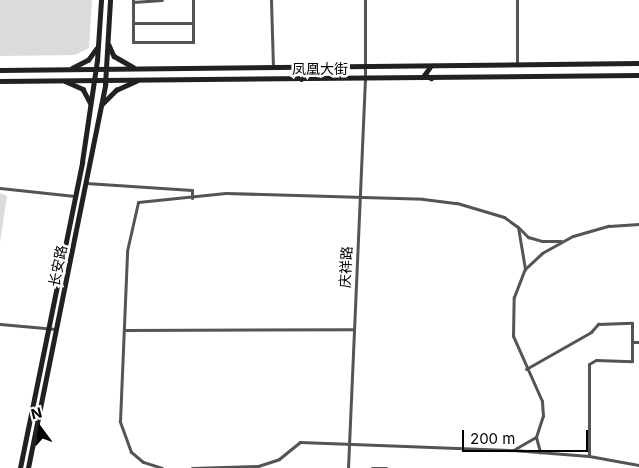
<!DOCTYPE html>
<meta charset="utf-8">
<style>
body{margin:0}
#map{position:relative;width:639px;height:468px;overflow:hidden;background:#fff;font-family:Inter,"Noto Sans SC",sans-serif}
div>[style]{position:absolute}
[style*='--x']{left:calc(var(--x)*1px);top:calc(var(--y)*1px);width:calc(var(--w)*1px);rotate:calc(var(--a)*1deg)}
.green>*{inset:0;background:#dbdbdb}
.street>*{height:3px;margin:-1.5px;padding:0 1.5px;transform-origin:1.5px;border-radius:1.5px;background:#545454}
.secondary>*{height:4.5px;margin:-2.25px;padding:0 2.25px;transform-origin:2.25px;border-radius:2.25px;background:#212121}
span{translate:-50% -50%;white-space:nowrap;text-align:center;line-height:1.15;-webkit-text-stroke:5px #fff;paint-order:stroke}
.street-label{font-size:14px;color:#000}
.north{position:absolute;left:15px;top:403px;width:50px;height:50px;-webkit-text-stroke:4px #fff;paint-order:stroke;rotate:346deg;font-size:14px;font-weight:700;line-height:20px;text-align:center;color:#000}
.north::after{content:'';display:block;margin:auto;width:18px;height:22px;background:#000;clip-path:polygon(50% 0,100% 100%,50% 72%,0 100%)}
.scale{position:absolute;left:462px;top:430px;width:126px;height:22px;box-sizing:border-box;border:2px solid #000;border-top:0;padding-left:6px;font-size:15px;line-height:18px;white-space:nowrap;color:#000;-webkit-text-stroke:4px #fff;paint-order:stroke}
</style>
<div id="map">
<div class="green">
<div style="clip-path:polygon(0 0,92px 0,89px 48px,75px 55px,0 56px)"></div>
<div style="clip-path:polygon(0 193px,7px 196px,0 242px)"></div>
</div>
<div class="street">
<div style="--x:133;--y:0;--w:42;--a:90"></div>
<div style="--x:133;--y:42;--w:60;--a:0"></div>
<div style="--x:193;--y:42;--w:42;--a:-90"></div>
<div style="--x:271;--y:0;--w:67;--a:88.3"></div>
<div style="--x:133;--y:2;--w:29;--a:-4"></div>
<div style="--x:133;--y:23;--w:60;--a:0"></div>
<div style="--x:517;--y:65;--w:65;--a:-90"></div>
<div style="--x:86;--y:183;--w:106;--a:3.8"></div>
<div style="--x:192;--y:190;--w:8;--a:90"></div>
<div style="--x:0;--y:188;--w:75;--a:6.1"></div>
<div style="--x:519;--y:228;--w:13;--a:45"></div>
<div style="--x:528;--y:237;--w:15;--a:16"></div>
<div style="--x:542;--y:241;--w:19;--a:0"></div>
<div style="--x:0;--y:324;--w:56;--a:5.1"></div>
<div style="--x:124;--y:330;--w:230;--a:-0.2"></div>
<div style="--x:526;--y:369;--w:75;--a:-29.6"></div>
<div style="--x:591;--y:332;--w:11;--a:-49"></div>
<div style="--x:598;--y:324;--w:34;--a:-2"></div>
<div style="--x:632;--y:323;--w:19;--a:90"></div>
<div style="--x:536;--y:437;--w:16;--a:75"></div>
<div style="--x:515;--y:449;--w:24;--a:-30"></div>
<div style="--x:536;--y:437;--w:22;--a:-72"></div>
<div style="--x:543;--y:416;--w:15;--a:-94"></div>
<div style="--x:542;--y:401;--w:71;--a:-114"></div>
<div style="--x:513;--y:336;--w:39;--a:-89"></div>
<div style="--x:514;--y:297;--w:30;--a:-69"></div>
<div style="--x:525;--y:269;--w:23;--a:-43"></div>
<div style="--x:542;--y:253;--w:35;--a:-29"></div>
<div style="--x:573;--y:236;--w:37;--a:-16"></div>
<div style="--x:609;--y:226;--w:30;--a:-4"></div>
<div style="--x:589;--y:456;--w:92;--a:-90"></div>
<div style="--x:589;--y:364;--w:8;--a:-30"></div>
<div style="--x:596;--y:360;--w:36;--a:2"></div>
<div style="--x:632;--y:361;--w:19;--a:-90"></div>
<div style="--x:632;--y:342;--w:7;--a:0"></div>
<div style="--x:162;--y:468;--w:20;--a:-162"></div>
<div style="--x:143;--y:462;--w:16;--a:-140"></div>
<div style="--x:131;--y:452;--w:33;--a:-110"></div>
<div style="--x:120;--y:421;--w:170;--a:-87.6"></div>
<div style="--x:127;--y:251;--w:50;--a:-77.3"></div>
<div style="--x:138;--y:202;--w:88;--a:-5.8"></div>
<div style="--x:226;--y:193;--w:197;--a:1.7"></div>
<div style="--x:423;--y:199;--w:34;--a:7"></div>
<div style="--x:457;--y:203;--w:49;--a:16.6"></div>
<div style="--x:504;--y:217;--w:17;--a:36"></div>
<div style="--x:518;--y:227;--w:43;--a:80.5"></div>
<div style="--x:192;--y:468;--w:66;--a:-1.7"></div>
<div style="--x:258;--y:466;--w:22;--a:-18"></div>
<div style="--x:279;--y:459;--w:27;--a:-39"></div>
<div style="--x:300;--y:442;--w:213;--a:2.2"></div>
<div style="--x:513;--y:450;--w:76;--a:4.5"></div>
<div style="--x:589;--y:456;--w:51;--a:10.2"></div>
<div style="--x:348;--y:468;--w:388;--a:-87.5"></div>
<div style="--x:365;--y:80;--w:80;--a:-90"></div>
<div style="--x:372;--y:468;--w:14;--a:0"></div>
</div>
<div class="secondary">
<div style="--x:109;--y:45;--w:12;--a:66"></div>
<div style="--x:114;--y:56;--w:22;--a:30"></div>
<div style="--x:72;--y:68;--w:18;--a:-27"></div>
<div style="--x:88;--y:60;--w:14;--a:-54"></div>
<div style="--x:430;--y:68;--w:9;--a:126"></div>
<div style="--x:425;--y:75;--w:7;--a:27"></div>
<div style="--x:0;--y:70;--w:639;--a:-0.63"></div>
<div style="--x:301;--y:79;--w:9;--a:-36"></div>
<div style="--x:308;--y:74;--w:7;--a:-135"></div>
<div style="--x:0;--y:81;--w:639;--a:-0.54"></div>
<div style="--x:65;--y:81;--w:20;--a:24"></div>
<div style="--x:83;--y:89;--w:15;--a:62"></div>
<div style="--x:102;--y:104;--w:20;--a:-45"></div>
<div style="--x:116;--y:90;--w:22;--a:-24"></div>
<div style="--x:20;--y:468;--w:312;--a:-78.5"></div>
<div style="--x:82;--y:162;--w:102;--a:-81.6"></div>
<div style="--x:97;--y:61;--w:61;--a:-86.2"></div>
<div style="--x:28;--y:468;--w:391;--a:-78.6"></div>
<div style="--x:105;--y:85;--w:85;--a:-86.6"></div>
</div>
<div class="street-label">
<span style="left:320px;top:69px">凤凰大街</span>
<span style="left:58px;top:266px;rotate:-79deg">长安路</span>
<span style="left:346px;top:267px;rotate:-87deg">庆祥路</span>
</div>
<div class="north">N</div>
<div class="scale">200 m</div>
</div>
